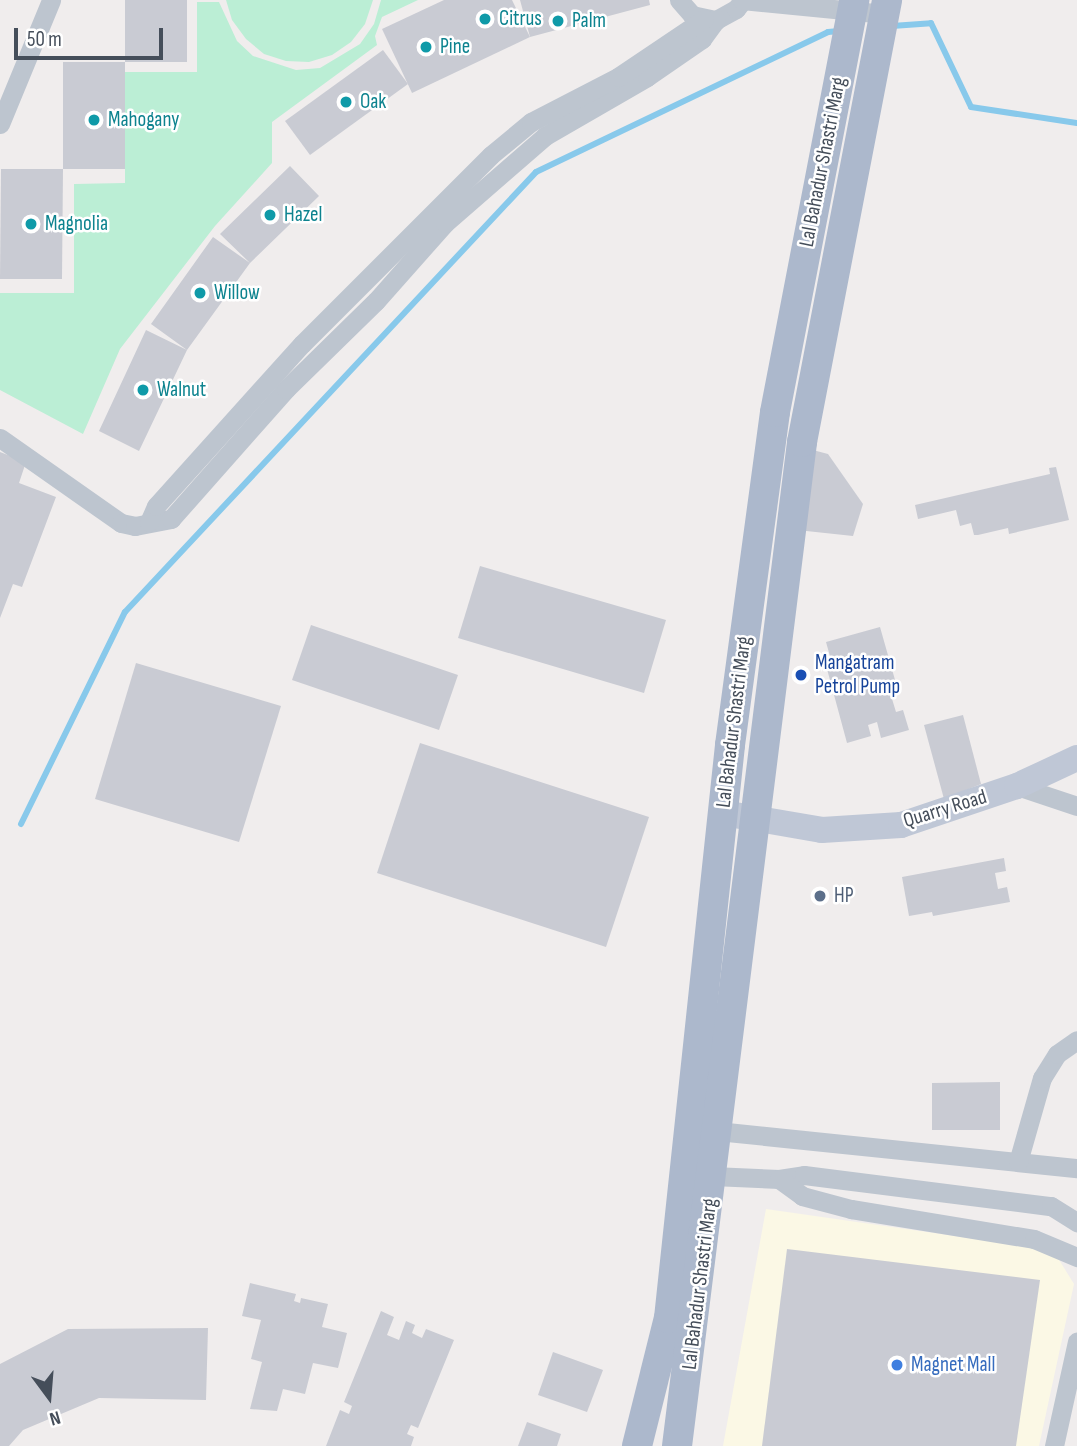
<!DOCTYPE html>
<style>
body{margin:0}
#map{position:relative;width:1077px;height:1446px;overflow:hidden;background:#f0eded;font-family:"Sofia Sans Condensed",sans-serif}
div>[style]{position:absolute}
[style*='--x']{left:calc(var(--x)*1px);top:calc(var(--y)*1px);width:calc(var(--w)*1px);rotate:calc(var(--a)*1deg)}
.commercial>*{inset:0;background:#fbf8e5}
.green>*{inset:0;background:#bbeed5}
.stream>*{height:6px;margin:-3px;padding:0 3px;transform-origin:3px;border-radius:3px;background:#88c9eb}
.building>*{inset:0;background:#c9cbd3}
.minor>*{height:19px;margin:-9.5px;padding:0 9.5px;transform-origin:9.5px;border-radius:9.5px;background:#bdc5cf}
.secondary>*{height:26px;margin:-13px;padding:0 13px;transform-origin:13px;border-radius:13px;background:#bfc7d6}
.primary>*{height:30px;margin:-15px;padding:0 15px;transform-origin:15px;border-radius:15px;background:#acb8cc}
.dots>*{width:19px;height:19px;translate:-50% -50%;box-sizing:border-box;border:4px solid #fff;border-radius:50%}
span{translate:-50% -50%;white-space:nowrap;text-align:center;line-height:1.15;-webkit-text-stroke:5px #fff;paint-order:stroke}
.culture-label{font-size:21px;color:#0d838f}
.left{translate:0 -50%;text-align:left}
.street-label{font-size:21px;color:#454e5a}
.transit-label{font-size:21px;color:#164399}
.service-label{font-size:21px;color:#4e5e75}
.shop-label{font-size:21px;color:#366cbe}
.north{position:absolute;left:14px;top:1362px;width:70px;height:70px;-webkit-text-stroke:5px #fff;paint-order:stroke;rotate:164deg;font-size:19px;font-weight:700;line-height:28px;text-align:center;color:#454e5a}
.north::after{content:'';display:block;margin:auto;width:24px;height:32px;background:#454e5a;clip-path:polygon(50% 0,100% 100%,50% 72%,0 100%)}
.scale{position:absolute;left:14px;top:28px;width:149px;height:32px;box-sizing:border-box;border:4px solid #454e5a;border-top:0;padding-left:9px;font-size:21px;line-height:24px;white-space:nowrap;color:#454e5a;-webkit-text-stroke:5px #fff;paint-order:stroke}
</style>
<div id="map">
<div class="commercial">
<div style="clip-path:polygon(766px 1209px,1053px 1250px,1074px 1284px,1039px 1446px,723px 1446px)"></div>
</div>
<div class="green">
<div style="clip-path:polygon(226px 0,373px 0,365px 24px,351px 42px,332px 55px,309px 62px,286px 61px,264px 54px,246px 39px,232px 20px)"></div>
<div style="clip-path:polygon(381px 0,418px 0,382px 17px,375px 36px,377px 45px,272px 122px,272px 163px,215px 226px,120px 349px,83px 434px,0 390px,0 293px,74px 293px,74px 184px,125px 183px,125px 72px,197px 72px,197px 2px,219px 2px,237px 41px,253px 56px,296px 70px,320px 68px,360px 44px,374px 24px)"></div>
</div>
<div class="stream">
<div style="--x:892;--y:26;--w:39;--a:-4"></div>
<div style="--x:931;--y:23;--w:93;--a:64.5"></div>
<div style="--x:971;--y:107;--w:107;--a:8.6"></div>
<div style="--x:21;--y:824;--w:236;--a:-63.9"></div>
<div style="--x:125;--y:612;--w:602;--a:-46.95"></div>
<div style="--x:536;--y:172;--w:324;--a:-25.6"></div>
<div style="--x:828;--y:32;--w:11;--a:-5"></div>
</div>
<div class="building">
<div style="clip-path:polygon(125px 0,187px 0,187px 62px,125px 62px)"></div>
<div style="clip-path:polygon(444px 0,512px 0,530px 37px,412px 93px,382px 29px)"></div>
<div style="clip-path:polygon(520px 0,649px 0,650px 5px,530px 37px)"></div>
<div style="clip-path:polygon(383px 50px,408px 84px,310px 155px,285px 121px)"></div>
<div style="clip-path:polygon(63px 62px,125px 62px,125px 169px,63px 169px)"></div>
<div style="clip-path:polygon(290px 166px,319px 196px,250px 263px,187px 350px,139px 451px,99px 431px,146px 330px,187px 350px,151px 324px,213px 237px,250px 263px,220px 234px)"></div>
<div style="clip-path:polygon(1px 169px,63px 169px,62px 279px,0 279px)"></div>
<div style="clip-path:polygon(809px 449px,828px 454px,863px 504px,853px 536px,797px 530px)"></div>
<div style="clip-path:polygon(0 452px,26px 462px,19px 483px,56px 497px,22px 587px,13px 584px,0 618px)"></div>
<div style="clip-path:polygon(1056px 467px,1069px 520px,1009px 534px,1008px 528px,978px 535px,974px 535px,971px 523px,960px 526px,956px 510px,918px 519px,915px 505px,1050px 474px,1049px 468px)"></div>
<div style="clip-path:polygon(480px 566px,666px 620px,644px 693px,458px 638px)"></div>
<div style="clip-path:polygon(311px 625px,458px 675px,439px 730px,292px 680px)"></div>
<div style="clip-path:polygon(880px 627px,897px 687px,889px 689px,896px 712px,903px 710px,909px 730px,881px 738px,877px 722px,868px 725px,871px 736px,847px 743px,827px 669px,833px 667px,826px 642px)"></div>
<div style="clip-path:polygon(136px 663px,281px 706px,239px 842px,95px 799px)"></div>
<div style="clip-path:polygon(963px 715px,981px 784px,944px 799px,924px 725px)"></div>
<div style="clip-path:polygon(420px 743px,649px 817px,606px 947px,377px 873px)"></div>
<div style="clip-path:polygon(1004px 858px,1006px 871px,995px 873px,998px 889px,1007px 887px,1010px 902px,933px 916px,932px 912px,909px 916px,902px 877px)"></div>
<div style="clip-path:polygon(1000px 1082px,1000px 1130px,932px 1130px,932px 1083px)"></div>
<div style="clip-path:polygon(787px 1249px,1040px 1280px,1016px 1446px,762px 1446px)"></div>
<div style="clip-path:polygon(250px 1283px,296px 1294px,294px 1301px,300px 1303px,301px 1298px,328px 1304px,322px 1327px,347px 1333px,338px 1368px,313px 1363px,305px 1394px,283px 1389px,277px 1411px,250px 1409px,262px 1362px,251px 1359px,261px 1320px,242px 1316px)"></div>
<div style="clip-path:polygon(381px 1311px,394px 1317px,387px 1335px,399px 1340px,406px 1321px,415px 1325px,412px 1333px,422px 1338px,426px 1329px,454px 1340px,418px 1428px,411px 1425px,407px 1434px,414px 1437px,411px 1446px,326px 1446px,340px 1410px,349px 1414px,352px 1406px,344px 1402px)"></div>
<div style="clip-path:polygon(208px 1328px,206px 1400px,99px 1398px,23px 1430px,9px 1446px,0 1446px,0 1364px,68px 1329px)"></div>
<div style="clip-path:polygon(553px 1352px,603px 1370px,587px 1412px,538px 1395px)"></div>
<div style="clip-path:polygon(527px 1422px,561px 1434px,557px 1446px,518px 1446px)"></div>
</div>
<div class="minor">
<div style="--x:679;--y:0;--w:20;--a:49"></div>
<div style="--x:692;--y:15;--w:25;--a:12"></div>
<div style="--x:716;--y:20;--w:23;--a:-29"></div>
<div style="--x:736;--y:9;--w:11;--a:-52"></div>
<div style="--x:742;--y:0;--w:144;--a:5.6"></div>
<div style="--x:0;--y:124;--w:134;--a:-67.6"></div>
<div style="--x:0;--y:438;--w:148;--a:35.1"></div>
<div style="--x:121;--y:523;--w:14;--a:12"></div>
<div style="--x:135;--y:526;--w:37;--a:-11"></div>
<div style="--x:171;--y:519;--w:174;--a:-48.5"></div>
<div style="--x:286;--y:389;--w:126;--a:-44.4"></div>
<div style="--x:376;--y:301;--w:104;--a:-48.5"></div>
<div style="--x:445;--y:223;--w:133;--a:-41"></div>
<div style="--x:545;--y:136;--w:118;--a:-30"></div>
<div style="--x:647;--y:77;--w:67;--a:-34.6"></div>
<div style="--x:702;--y:39;--w:24;--a:-54"></div>
<div style="--x:149;--y:522;--w:17;--a:-66"></div>
<div style="--x:156;--y:506;--w:218;--a:-48"></div>
<div style="--x:302;--y:344;--w:267;--a:-45"></div>
<div style="--x:491;--y:155;--w:52;--a:-39.5"></div>
<div style="--x:531;--y:122;--w:98;--a:-27.3"></div>
<div style="--x:618;--y:77;--w:104;--a:-34"></div>
<div style="--x:1017;--y:786;--w:63;--a:18.4"></div>
<div style="--x:717;--y:1131;--w:362;--a:5.9"></div>
<div style="--x:1018;--y:1162;--w:87;--a:-74.1"></div>
<div style="--x:1042;--y:1078;--w:28;--a:-58"></div>
<div style="--x:1057;--y:1054;--w:24;--a:-35"></div>
<div style="--x:712;--y:1176;--w:67;--a:2.6"></div>
<div style="--x:779;--y:1179;--w:25;--a:-9"></div>
<div style="--x:804;--y:1175;--w:249;--a:7.2"></div>
<div style="--x:1051;--y:1206;--w:31;--a:32"></div>
<div style="--x:779;--y:1179;--w:29;--a:36"></div>
<div style="--x:802;--y:1196;--w:51;--a:14.9"></div>
<div style="--x:851;--y:1209;--w:185;--a:9.3"></div>
<div style="--x:1034;--y:1239;--w:47;--a:22.7"></div>
<div style="--x:1054;--y:1446;--w:107;--a:-77.6"></div>
</div>
<div class="secondary">
<div style="--x:723;--y:813;--w:100;--a:9.7"></div>
<div style="--x:822;--y:830;--w:79;--a:-3.6"></div>
<div style="--x:901;--y:825;--w:122;--a:-18.6"></div>
<div style="--x:1017;--y:786;--w:66;--a:-25"></div>
</div>
<div class="primary">
<div style="--x:637;--y:1446;--w:132;--a:-76"></div>
<div style="--x:669;--y:1318;--w:576;--a:-83.92"></div>
<div style="--x:730;--y:745;--w:336;--a:-82.3"></div>
<div style="--x:775;--y:412;--w:420;--a:-79.1"></div>
<div style="--x:677;--y:1446;--w:1012;--a:-82.9"></div>
<div style="--x:802;--y:442;--w:450;--a:-79.1"></div>
</div>
<div class="dots">
<div style="left:485px;top:19px;background:#0f9aa8"></div>
<div style="left:558px;top:21px;background:#0f9aa8"></div>
<div style="left:426px;top:47px;background:#0f9aa8"></div>
<div style="left:346px;top:102px;background:#0f9aa8"></div>
<div style="left:94px;top:120px;background:#0f9aa8"></div>
<div style="left:270px;top:215px;background:#0f9aa8"></div>
<div style="left:31px;top:224px;background:#0f9aa8"></div>
<div style="left:200px;top:293px;background:#0f9aa8"></div>
<div style="left:143px;top:390px;background:#0f9aa8"></div>
<div style="left:801px;top:675px;background:#1a4fb4"></div>
<div style="left:820px;top:896px;background:#5c6f8a"></div>
<div style="left:897px;top:1365px;background:#3f7fe0"></div>
</div>
<div class="culture-label">
<span class="left" style="left:499px;top:19px">Citrus</span>
<span class="left" style="left:572px;top:21px">Palm</span>
<span class="left" style="left:440px;top:47px">Pine</span>
<span class="left" style="left:360px;top:102px">Oak</span>
<span class="left" style="left:108px;top:120px">Mahogany</span>
<span class="left" style="left:284px;top:215px">Hazel</span>
<span class="left" style="left:45px;top:224px">Magnolia</span>
<span class="left" style="left:214px;top:293px">Willow</span>
<span class="left" style="left:157px;top:390px">Walnut</span>
</div>
<div class="street-label">
<span style="left:823px;top:162px;rotate:-79deg">Lal Bahadur Shastri Marg</span>
<span style="left:734px;top:722px;rotate:-83deg">Lal Bahadur Shastri Marg</span>
<span style="left:945px;top:809px;rotate:-17deg">Quarry Road</span>
<span style="left:700px;top:1284px;rotate:-83deg">Lal Bahadur Shastri Marg</span>
</div>
<div class="transit-label">
<span class="left" style="left:815px;top:675px">Mangatram<br>Petrol Pump</span>
</div>
<div class="service-label">
<span class="left" style="left:834px;top:896px">HP</span>
</div>
<div class="shop-label">
<span class="left" style="left:911px;top:1365px">Magnet Mall</span>
</div>
<div class="north">N</div>
<div class="scale">50 m</div>
</div>
